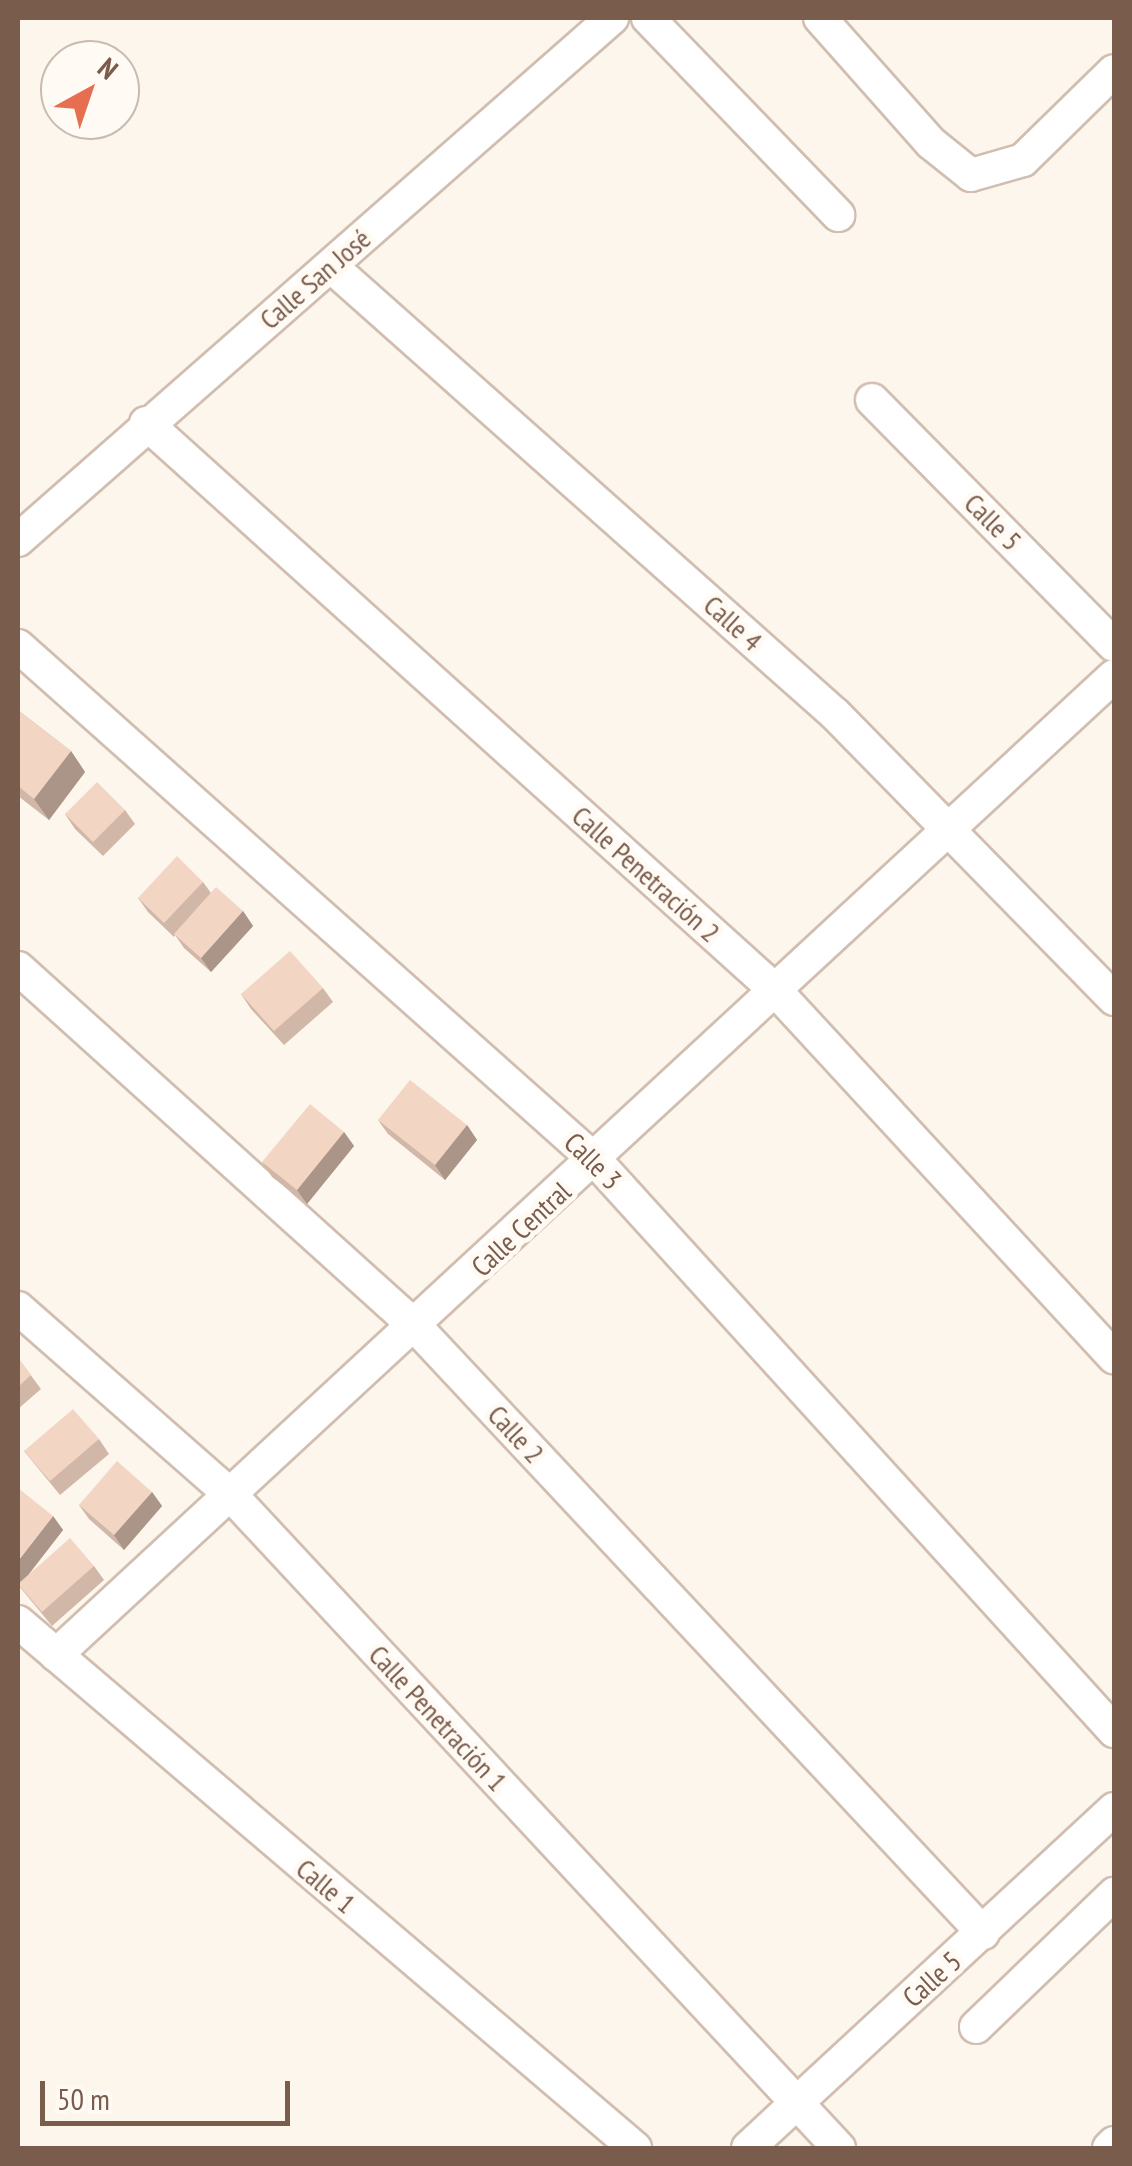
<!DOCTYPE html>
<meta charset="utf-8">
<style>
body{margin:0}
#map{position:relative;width:1132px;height:2166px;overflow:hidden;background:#fdf6ec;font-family:"PT Sans Narrow",sans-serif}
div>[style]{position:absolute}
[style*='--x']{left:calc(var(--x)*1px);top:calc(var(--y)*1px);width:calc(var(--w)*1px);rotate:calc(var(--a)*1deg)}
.roads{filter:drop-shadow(2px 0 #d1beb0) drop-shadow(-2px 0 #d1beb0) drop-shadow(0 2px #d1beb0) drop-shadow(0 -2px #d1beb0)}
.street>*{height:32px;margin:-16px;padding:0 16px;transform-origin:16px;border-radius:16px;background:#fff}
.wall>*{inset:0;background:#d1b7a8}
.shaded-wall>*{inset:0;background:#aa9588}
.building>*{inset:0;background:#f3d5c3}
span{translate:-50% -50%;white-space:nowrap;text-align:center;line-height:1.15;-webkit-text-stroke:10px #fffaf3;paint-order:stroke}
.street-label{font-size:28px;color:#7a5c4d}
.frame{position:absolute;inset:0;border:20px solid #7a5c4d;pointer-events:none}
.north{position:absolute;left:40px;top:40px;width:100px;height:100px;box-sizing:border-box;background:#fffaf3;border:2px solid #cabbb1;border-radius:50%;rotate:40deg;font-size:28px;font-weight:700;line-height:40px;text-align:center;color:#7a5c4d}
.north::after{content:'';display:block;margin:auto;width:35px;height:45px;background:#e76f51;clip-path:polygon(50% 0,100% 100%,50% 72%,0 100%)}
.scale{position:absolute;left:40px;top:2081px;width:250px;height:45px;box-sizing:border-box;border:5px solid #7a5c4d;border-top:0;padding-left:12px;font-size:30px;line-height:35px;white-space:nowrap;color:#7a5c4d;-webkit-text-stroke:8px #fffaf3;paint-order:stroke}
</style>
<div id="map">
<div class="roads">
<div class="street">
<div style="--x:648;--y:18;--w:274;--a:46"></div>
<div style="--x:820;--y:18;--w:167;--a:48.4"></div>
<div style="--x:931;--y:143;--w:51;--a:38.7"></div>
<div style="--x:971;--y:175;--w:54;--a:-16.1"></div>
<div style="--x:1023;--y:160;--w:127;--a:-44.4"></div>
<div style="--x:332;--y:267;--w:673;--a:41.63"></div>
<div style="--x:835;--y:714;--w:399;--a:45.6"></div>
<div style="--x:872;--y:400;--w:344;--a:45.4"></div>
<div style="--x:146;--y:423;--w:847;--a:42.03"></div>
<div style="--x:775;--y:990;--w:500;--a:47.3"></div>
<div style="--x:18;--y:540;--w:791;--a:-41.31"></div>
<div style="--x:18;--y:646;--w:773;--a:41.7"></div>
<div style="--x:595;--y:1160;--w:772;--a:47.73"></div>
<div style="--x:18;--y:968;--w:536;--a:42.05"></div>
<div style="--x:416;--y:1327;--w:830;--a:46.9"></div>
<div style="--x:18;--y:1308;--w:285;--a:41.3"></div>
<div style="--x:232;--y:1496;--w:891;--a:47.05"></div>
<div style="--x:18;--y:1622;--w:811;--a:40.45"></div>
<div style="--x:56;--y:1655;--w:1441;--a:-42.78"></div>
<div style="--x:976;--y:2027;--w:192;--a:-43.9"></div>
<div style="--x:748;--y:2148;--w:499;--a:-42.8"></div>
<div style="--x:1109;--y:2148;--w:7;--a:-45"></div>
</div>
</div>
<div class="wall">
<div style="clip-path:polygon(18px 710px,71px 751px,85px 772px,49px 820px,18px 796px)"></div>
<div style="clip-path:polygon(125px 810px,135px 824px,103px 856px,75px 829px,65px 814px)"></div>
<div style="clip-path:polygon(203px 882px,211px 893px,243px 911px,253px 926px,211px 972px,184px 948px,175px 935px,174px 937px,148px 912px,138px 898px)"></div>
<div style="clip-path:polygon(323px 988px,333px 1002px,284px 1045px,251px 1009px,241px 994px)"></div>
<div style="clip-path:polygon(378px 1120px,467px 1125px,477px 1140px,445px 1180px,388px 1134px)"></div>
<div style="clip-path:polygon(344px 1132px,354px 1146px,307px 1204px,272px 1177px,262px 1162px)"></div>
<div style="clip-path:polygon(18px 1358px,41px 1389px,18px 1409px)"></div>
<div style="clip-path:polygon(99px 1439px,109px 1454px,60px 1495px,24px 1451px)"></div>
<div style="clip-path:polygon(152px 1492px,162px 1506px,124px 1550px,89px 1519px,79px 1505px)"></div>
<div style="clip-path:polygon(53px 1516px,63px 1530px,29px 1574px,94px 1566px,104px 1580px,52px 1626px,19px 1586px)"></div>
</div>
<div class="shaded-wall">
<div style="clip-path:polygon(71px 751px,85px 772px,49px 820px,34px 799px)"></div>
<div style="clip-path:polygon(243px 911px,253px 926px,211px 972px,201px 958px)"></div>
<div style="clip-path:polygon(467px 1125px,477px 1140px,445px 1180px,435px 1165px)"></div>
<div style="clip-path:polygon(344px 1132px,354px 1146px,307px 1204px,297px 1190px)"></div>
<div style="clip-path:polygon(152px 1492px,162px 1506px,124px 1550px,114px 1535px)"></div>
<div style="clip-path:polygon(53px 1516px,63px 1530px,18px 1588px,18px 1561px)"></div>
</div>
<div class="building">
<div style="clip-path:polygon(18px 710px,71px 751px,34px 799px,18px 786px)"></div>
<div style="clip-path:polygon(97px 782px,125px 810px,93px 842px,65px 814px)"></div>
<div style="clip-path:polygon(177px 856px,203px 882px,164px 923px,138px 898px)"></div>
<div style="clip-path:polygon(216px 887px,243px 911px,201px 958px,174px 934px)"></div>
<div style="clip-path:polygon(290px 951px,323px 988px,274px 1031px,241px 994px)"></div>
<div style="clip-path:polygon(410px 1080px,467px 1125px,435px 1165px,378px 1120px)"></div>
<div style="clip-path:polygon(310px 1104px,344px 1132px,297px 1190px,262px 1162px)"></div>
<div style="clip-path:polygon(18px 1358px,31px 1375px,18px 1387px)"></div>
<div style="clip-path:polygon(73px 1409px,99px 1439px,50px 1481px,24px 1451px)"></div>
<div style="clip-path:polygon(117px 1461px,152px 1492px,114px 1535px,79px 1505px)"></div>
<div style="clip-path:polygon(18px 1488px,53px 1516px,18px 1561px)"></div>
<div style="clip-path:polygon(70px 1538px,94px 1566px,42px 1612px,18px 1584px)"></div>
</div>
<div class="street-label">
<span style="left:315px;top:279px;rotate:-41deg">Calle San José</span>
<span style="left:993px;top:522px;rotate:45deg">Calle 5</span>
<span style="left:733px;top:623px;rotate:42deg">Calle 4</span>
<span style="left:646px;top:874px;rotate:42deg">Calle Penetración 2</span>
<span style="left:593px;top:1161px;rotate:45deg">Calle 3</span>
<span style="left:521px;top:1229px;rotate:-43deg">Calle Central</span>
<span style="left:516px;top:1434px;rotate:47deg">Calle 2</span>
<span style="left:438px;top:1718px;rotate:47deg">Calle Penetración 1</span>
<span style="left:326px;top:1886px;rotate:40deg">Calle 1</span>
<span style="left:932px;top:1979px;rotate:-42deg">Calle 5</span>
</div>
<div class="frame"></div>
<div class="north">N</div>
<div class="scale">50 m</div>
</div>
